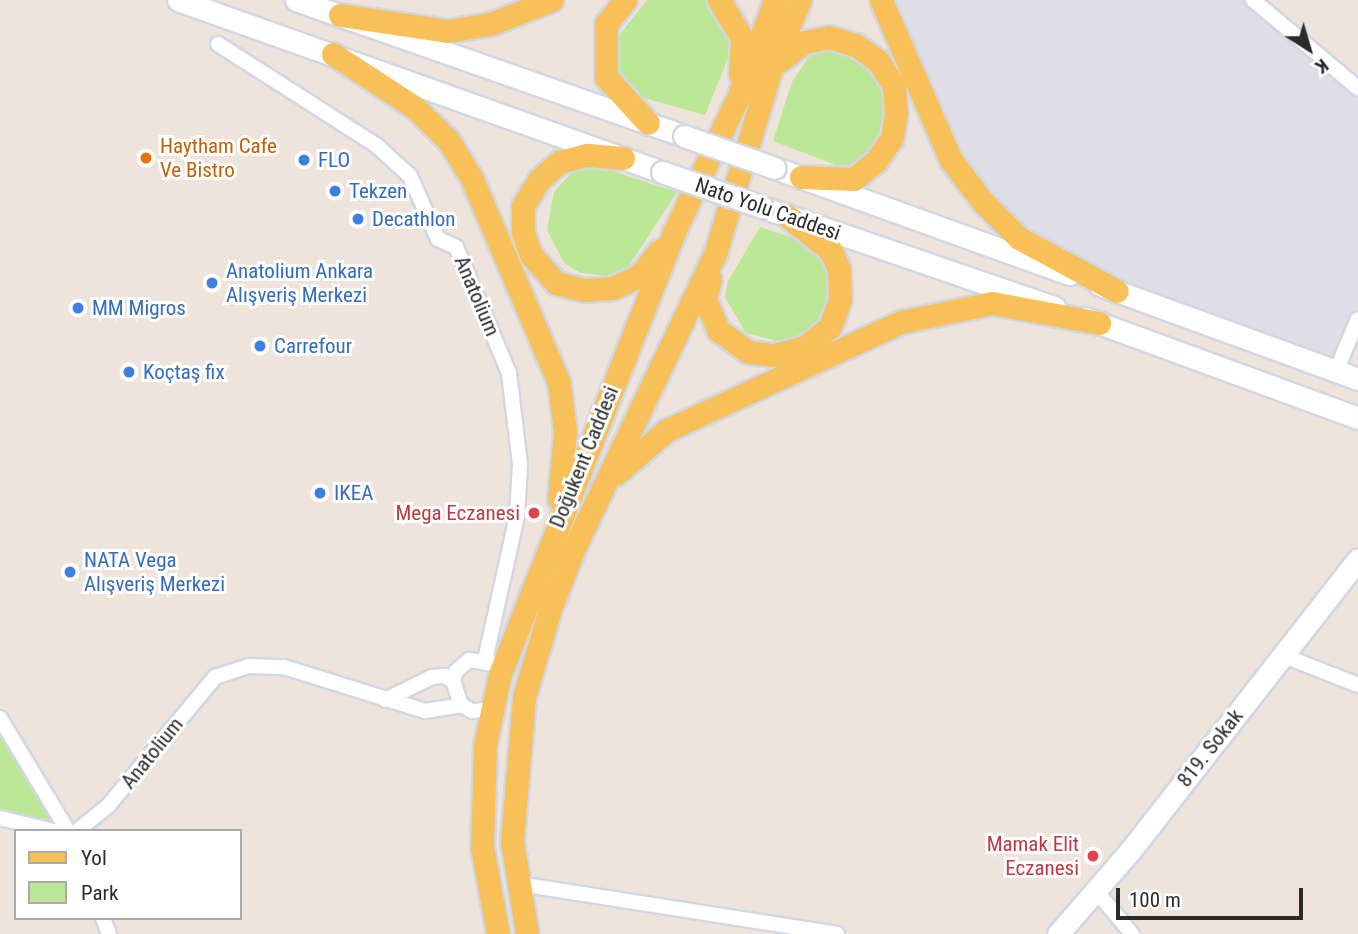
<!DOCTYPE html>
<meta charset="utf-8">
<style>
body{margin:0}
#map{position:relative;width:1358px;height:934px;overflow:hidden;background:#eee4dc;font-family:"Roboto Condensed",sans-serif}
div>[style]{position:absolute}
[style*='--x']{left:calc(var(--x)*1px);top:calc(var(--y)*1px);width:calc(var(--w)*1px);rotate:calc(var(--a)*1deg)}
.industrial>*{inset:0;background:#dfdde6}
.green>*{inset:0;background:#bbe796}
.roads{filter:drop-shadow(2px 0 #d2d7e4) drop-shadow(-2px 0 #d2d7e4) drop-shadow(0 2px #d2d7e4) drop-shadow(0 -2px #d2d7e4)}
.street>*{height:14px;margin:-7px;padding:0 7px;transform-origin:7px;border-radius:7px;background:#fff}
.secondary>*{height:21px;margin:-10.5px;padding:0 10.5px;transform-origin:10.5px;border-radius:10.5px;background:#fff}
.primary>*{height:23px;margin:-11.5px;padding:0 11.5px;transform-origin:11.5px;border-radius:11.5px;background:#f7c058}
.bridges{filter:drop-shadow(2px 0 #d2d7e4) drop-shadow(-2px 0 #d2d7e4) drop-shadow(0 2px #d2d7e4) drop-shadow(0 -2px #d2d7e4)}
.secondary-bridge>*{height:21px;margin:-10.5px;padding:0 10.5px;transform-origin:10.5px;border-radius:10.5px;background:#fff}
.dots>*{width:19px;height:19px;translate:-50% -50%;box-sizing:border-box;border:4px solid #fff;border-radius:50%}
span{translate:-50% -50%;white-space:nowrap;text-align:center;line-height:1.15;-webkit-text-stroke:6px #fff;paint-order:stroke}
.food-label{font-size:21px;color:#c56008}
.left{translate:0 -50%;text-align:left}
.shop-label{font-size:21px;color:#366cbe}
.street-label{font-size:21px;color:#2b2b2b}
.health-label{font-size:21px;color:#be3a42}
.right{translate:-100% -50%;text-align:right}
.legend{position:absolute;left:14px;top:829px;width:228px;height:91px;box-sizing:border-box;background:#fff;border:2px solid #aaa;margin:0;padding:9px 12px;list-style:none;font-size:21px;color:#2b2b2b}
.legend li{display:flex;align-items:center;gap:14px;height:35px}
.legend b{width:35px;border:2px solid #aaa}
.north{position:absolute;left:1274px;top:14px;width:70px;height:70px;-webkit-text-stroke:5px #fff;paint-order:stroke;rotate:143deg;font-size:19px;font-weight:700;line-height:28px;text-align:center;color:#2b2b2b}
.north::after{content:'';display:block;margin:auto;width:24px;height:32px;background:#2b2b2b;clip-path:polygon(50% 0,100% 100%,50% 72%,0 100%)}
.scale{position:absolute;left:1116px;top:888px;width:187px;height:32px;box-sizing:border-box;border:4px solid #2b2b2b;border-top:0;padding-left:9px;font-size:21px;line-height:24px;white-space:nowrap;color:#2b2b2b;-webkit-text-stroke:5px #fff;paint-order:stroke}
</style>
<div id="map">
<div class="industrial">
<div style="clip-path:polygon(881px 0,1253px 0,1358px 88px,1358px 319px,1336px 371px,1117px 291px,983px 202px)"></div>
</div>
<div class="green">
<div style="clip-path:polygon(647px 0,706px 0,716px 6px,733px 46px,705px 115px,637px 96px,617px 81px,616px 39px)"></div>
<div style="clip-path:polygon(824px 47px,849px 53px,875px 68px,885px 84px,885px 138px,864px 163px,844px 168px,773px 141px,792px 82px,808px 58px)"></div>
<div style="clip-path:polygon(594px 165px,677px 192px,627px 269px,610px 276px,581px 273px,564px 263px,547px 230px,554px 192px,574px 170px)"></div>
<div style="clip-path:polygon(760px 227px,815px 245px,830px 273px,824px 308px,815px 324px,797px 336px,777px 341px,746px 333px,725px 297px,728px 281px)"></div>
<div style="clip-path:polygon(0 718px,68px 831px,0 818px)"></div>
</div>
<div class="roads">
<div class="street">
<div style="--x:1253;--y:0;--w:137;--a:40"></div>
<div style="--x:218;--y:44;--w:188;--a:32.6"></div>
<div style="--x:376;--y:145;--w:46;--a:42.4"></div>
<div style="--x:410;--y:176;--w:69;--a:66"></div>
<div style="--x:438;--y:239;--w:20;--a:24"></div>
<div style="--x:456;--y:247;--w:137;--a:67.2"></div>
<div style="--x:509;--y:373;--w:92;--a:83.1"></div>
<div style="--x:520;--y:464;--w:52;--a:93.3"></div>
<div style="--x:517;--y:516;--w:148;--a:102.5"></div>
<div style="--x:1336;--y:371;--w:56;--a:-67.1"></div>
<div style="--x:1282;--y:655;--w:82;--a:21.5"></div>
<div style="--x:385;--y:700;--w:52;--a:-26.1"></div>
<div style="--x:432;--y:677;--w:13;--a:-4"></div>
<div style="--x:445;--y:676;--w:9;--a:32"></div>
<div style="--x:492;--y:709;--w:20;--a:174"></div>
<div style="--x:472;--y:711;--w:13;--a:-151"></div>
<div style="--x:461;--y:705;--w:25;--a:-108"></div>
<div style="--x:453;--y:681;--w:10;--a:-73"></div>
<div style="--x:456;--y:671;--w:17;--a:-40"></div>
<div style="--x:469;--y:660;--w:24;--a:9"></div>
<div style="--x:0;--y:718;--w:132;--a:59"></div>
<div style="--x:0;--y:818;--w:55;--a:13.8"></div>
<div style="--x:77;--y:831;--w:40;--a:-39"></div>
<div style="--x:108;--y:806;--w:168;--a:-50.3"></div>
<div style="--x:215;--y:677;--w:36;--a:-18"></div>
<div style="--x:249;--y:666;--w:35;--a:2"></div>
<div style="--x:284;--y:667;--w:148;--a:17.3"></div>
<div style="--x:425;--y:711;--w:36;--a:-9"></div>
<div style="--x:519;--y:884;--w:322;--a:8.9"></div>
<div style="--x:1097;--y:892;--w:55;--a:50.2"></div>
<div style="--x:103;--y:918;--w:17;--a:69"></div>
</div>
<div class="secondary">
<div style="--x:178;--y:0;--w:514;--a:19.56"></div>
<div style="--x:296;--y:0;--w:411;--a:19.3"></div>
<div style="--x:775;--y:168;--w:313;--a:19.8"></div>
<div style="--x:762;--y:207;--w:309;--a:18.9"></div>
<div style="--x:1100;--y:285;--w:275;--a:20"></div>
<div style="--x:1085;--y:318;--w:291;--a:20.1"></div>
<div style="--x:1058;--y:934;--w:110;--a:-49.1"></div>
<div style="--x:1130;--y:851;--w:370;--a:-52"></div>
</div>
<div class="primary">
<div style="--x:625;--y:0;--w:31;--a:128"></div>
<div style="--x:606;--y:24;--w:53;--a:90"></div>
<div style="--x:606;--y:77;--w:62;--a:47.6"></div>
<div style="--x:719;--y:0;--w:44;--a:58.8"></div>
<div style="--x:742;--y:38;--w:36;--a:93"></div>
<div style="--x:881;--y:0;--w:175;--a:66.4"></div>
<div style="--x:951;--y:160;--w:53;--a:52.7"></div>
<div style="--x:983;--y:202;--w:51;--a:45"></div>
<div style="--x:1019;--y:238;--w:111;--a:28.4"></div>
<div style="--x:340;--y:15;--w:108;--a:8.5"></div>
<div style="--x:447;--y:31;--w:44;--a:-9.2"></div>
<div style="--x:490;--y:24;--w:66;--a:-21.2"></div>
<div style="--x:333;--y:54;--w:97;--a:33.2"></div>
<div style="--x:414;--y:107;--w:49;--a:44.2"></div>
<div style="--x:449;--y:141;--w:44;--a:58.8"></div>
<div style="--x:472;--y:179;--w:222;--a:66.9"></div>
<div style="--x:559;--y:383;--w:48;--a:82.9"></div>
<div style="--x:565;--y:431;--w:68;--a:95"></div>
<div style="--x:775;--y:64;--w:36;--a:-37"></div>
<div style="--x:804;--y:42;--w:25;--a:-11"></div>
<div style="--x:829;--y:37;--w:28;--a:17"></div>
<div style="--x:856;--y:45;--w:27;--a:36"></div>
<div style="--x:878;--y:61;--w:30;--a:57"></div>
<div style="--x:894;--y:86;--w:27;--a:86"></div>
<div style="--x:896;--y:113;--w:25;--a:99"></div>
<div style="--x:892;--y:138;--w:28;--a:125"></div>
<div style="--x:876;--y:161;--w:28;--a:141"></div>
<div style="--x:854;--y:179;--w:53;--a:-177.8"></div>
<div style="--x:623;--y:158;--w:37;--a:-175"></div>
<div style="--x:586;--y:155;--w:28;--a:165"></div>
<div style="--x:559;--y:162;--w:27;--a:138"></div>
<div style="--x:539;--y:180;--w:31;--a:122"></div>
<div style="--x:523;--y:206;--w:27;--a:90"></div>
<div style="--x:523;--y:233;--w:23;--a:70"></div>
<div style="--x:531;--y:255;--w:38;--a:48"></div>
<div style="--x:556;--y:283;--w:29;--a:14"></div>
<div style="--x:584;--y:290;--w:29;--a:-4"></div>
<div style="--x:613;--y:288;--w:29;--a:-25"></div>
<div style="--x:639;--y:276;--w:33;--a:-51"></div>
<div style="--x:710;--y:279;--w:21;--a:104"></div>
<div style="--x:705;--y:299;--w:34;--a:67"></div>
<div style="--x:718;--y:330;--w:37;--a:36"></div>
<div style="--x:748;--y:352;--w:26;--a:7"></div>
<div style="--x:774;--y:355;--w:32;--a:-14"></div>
<div style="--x:805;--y:347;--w:32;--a:-39"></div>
<div style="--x:830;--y:327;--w:29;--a:-70"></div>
<div style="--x:840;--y:300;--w:31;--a:-92"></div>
<div style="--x:839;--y:269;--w:20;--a:-114"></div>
<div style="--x:831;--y:251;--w:58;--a:-141.3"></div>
<div style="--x:617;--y:473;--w:66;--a:-40.7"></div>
<div style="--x:667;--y:430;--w:258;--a:-24.8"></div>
<div style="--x:901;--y:322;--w:93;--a:-11.8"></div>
<div style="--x:992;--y:303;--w:109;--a:10.6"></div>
<div style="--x:498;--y:934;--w:88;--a:-100.4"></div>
<div style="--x:482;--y:847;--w:102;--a:-88.3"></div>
<div style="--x:485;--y:745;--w:73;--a:-78.1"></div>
<div style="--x:500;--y:674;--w:473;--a:-68.5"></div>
<div style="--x:673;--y:234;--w:154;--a:-64.6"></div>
<div style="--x:739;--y:95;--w:102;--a:-69.2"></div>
<div style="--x:527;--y:934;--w:94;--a:-99.2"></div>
<div style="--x:512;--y:841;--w:144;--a:-85.2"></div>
<div style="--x:524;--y:697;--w:92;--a:-73.5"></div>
<div style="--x:550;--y:609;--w:68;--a:-68.4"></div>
<div style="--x:575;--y:546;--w:324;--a:-64.4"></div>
<div style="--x:715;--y:254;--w:193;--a:-73.2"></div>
<div style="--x:771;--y:69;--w:75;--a:-67.2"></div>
</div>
</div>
<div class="bridges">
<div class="secondary-bridge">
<div style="--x:684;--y:136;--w:96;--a:19.4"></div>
<div style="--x:662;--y:172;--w:106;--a:19.3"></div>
</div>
</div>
<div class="dots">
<div style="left:146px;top:158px;background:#e8710a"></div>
<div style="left:304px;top:160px;background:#3f7fe0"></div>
<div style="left:335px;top:191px;background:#3f7fe0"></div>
<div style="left:358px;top:219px;background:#3f7fe0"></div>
<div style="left:212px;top:283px;background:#3f7fe0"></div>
<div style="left:78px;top:308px;background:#3f7fe0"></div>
<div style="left:260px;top:346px;background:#3f7fe0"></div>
<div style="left:129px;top:372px;background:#3f7fe0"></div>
<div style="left:320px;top:493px;background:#3f7fe0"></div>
<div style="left:534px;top:513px;background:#e0444e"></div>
<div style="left:70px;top:572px;background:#3f7fe0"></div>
<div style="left:1093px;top:856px;background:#e0444e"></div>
</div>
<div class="food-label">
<span class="left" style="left:160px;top:158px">Haytham Cafe<br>Ve Bistro</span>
</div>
<div class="shop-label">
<span class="left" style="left:318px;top:160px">FLO</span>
<span class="left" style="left:349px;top:191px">Tekzen</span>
<span class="left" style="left:372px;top:219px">Decathlon</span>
<span class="left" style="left:226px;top:283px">Anatolium Ankara<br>Alışveriş Merkezi</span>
<span class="left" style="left:92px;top:308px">MM Migros</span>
<span class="left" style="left:274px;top:346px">Carrefour</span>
<span class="left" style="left:143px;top:372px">Koçtaş fix</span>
<span class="left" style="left:334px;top:493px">IKEA</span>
<span class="left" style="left:84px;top:572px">NATA Vega<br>Alışveriş Merkezi</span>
</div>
<div class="street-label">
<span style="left:768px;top:209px;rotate:19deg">Nato Yolu Caddesi</span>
<span style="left:477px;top:296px;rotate:67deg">Anatolium</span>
<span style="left:584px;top:457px;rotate:-68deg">Doğukent Caddesi</span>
<span style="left:1210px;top:748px;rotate:-52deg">819. Sokak</span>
<span style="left:152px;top:753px;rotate:-51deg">Anatolium</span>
</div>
<div class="health-label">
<span class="right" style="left:520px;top:513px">Mega Eczanesi</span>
<span class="right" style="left:1079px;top:856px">Mamak Elit<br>Eczanesi</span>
</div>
<ul class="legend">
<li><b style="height:9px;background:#f7c058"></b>Yol</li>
<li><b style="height:19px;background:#bbe796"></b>Park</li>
</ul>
<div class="north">K</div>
<div class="scale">100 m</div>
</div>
